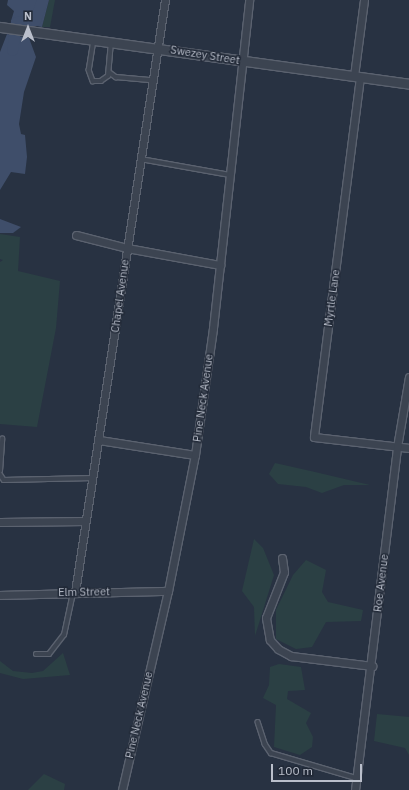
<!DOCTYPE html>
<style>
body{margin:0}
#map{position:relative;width:409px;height:790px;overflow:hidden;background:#283242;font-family:"IBM Plex Sans",sans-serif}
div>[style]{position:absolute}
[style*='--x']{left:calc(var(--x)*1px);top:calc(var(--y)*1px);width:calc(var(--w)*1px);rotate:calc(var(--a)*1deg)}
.green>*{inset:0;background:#2b4044}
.water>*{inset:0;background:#3f4e6a}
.river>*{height:11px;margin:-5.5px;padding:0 5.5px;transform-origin:5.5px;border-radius:5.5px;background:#3f4e6a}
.roads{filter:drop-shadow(1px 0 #5b626f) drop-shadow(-1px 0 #5b626f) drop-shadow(0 1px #5b626f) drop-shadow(0 -1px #5b626f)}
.service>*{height:3.5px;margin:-1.75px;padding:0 1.75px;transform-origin:1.75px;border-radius:1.75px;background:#3c4451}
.minor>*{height:7px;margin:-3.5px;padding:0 3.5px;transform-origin:3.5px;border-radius:3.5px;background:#3c4451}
.tertiary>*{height:9px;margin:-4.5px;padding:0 4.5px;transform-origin:4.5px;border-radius:4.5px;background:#3c4451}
span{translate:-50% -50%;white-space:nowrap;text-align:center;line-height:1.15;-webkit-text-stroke:3px #212937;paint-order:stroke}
.street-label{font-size:11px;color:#babfcb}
.north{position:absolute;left:8px;top:8px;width:40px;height:40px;-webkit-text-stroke:3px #212937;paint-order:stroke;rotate:0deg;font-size:11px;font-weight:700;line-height:16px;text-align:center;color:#babfcb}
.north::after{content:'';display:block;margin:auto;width:14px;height:18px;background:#babfcb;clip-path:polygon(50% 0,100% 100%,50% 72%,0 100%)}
.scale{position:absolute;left:271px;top:764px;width:91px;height:18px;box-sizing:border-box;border:2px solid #babfcb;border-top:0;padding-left:5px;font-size:12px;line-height:14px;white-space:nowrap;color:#babfcb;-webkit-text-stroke:3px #212937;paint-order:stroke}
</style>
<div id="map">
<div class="green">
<div style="clip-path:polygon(49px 0,55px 0,50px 27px,42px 27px)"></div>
<div style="clip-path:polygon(0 234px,20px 237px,18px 271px,60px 281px,56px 328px,37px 427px,0 424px,0 262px,3px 260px,0 259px)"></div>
<div style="clip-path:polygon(275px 463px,315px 472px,370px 485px,344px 485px,322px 493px,306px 487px,278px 484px,269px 474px)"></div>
<div style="clip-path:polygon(254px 539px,263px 548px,274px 575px,255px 636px,254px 607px,242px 591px)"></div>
<div style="clip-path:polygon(306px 560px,326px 570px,322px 592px,328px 602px,363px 610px,361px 621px,326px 622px,312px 647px,296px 649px,276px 639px,276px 610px,293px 575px)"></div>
<div style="clip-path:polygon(63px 653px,70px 675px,23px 679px,0 673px,0 661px,13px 671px,32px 673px,43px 671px)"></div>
<div style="clip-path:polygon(279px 664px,301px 667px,305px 690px,288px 691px,287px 699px,311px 713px,306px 723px,313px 737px,312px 747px,300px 755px,274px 747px,276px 705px,263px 698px,269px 685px,270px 667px)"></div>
<div style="clip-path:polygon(377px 714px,409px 717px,409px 755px,405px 748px,374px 741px)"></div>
<div style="clip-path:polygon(44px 774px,65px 784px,64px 790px,28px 790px)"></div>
</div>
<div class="water">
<div style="clip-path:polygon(8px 0,49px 0,42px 27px,11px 21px,14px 11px,7px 5px)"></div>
<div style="clip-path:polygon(7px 34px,29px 38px,36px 57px,24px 92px,19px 124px,21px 134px,25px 135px,27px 157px,25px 174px,11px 172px,0 190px,0 52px)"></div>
<div style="clip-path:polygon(0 219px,21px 227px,13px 233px,0 233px)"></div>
</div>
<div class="river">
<div style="--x:12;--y:50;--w:28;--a:-82"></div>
<div style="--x:16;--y:22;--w:19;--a:-6"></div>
<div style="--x:35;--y:20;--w:21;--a:-71"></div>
</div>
<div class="roads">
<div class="service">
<div style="--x:94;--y:40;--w:30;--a:99"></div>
<div style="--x:89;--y:70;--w:12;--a:70"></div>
<div style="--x:93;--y:81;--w:8;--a:0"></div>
<div style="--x:101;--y:81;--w:9;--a:-36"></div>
<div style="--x:108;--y:76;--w:34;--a:-85"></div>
<div style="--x:109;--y:72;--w:9;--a:36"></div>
<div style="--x:116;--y:77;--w:36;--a:5"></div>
<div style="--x:141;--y:159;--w:90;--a:10.2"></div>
<div style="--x:0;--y:471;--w:32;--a:-86"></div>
<div style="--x:0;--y:474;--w:7;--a:56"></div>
<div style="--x:4;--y:480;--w:89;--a:-1.3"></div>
<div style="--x:36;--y:654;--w:13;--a:0"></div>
<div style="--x:49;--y:654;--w:24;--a:-52"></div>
<div style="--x:64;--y:635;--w:43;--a:-77.9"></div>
<div style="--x:258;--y:722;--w:23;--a:72"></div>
<div style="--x:265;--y:744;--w:11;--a:56"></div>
<div style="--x:271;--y:753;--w:89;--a:16.4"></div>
</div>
<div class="minor">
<div style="--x:354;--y:76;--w:77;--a:-82.5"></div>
<div style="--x:360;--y:77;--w:363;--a:97.3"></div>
<div style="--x:314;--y:437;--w:96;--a:6.6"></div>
<div style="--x:76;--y:235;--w:53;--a:14.3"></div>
<div style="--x:127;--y:248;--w:95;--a:10.4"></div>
<div style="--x:99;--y:440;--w:97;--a:8.9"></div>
<div style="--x:0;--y:522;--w:85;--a:-0.7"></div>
<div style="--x:282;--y:558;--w:14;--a:82"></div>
<div style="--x:284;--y:572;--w:49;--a:111.4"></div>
<div style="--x:266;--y:618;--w:22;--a:80"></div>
<div style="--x:270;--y:640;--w:12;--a:48"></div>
<div style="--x:278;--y:649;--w:15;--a:28"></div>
<div style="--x:291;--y:656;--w:82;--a:7"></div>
<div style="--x:75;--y:592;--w:599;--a:-81.36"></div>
<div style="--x:0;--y:595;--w:168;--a:-1.4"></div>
<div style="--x:122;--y:790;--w:204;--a:-77"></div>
<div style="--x:168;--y:591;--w:139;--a:-78.8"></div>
<div style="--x:195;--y:455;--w:128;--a:-81.9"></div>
<div style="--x:213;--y:328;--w:330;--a:-83.7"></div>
<div style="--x:355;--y:790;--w:346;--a:-83"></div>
<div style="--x:397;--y:447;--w:71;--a:-80.3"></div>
</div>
<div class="tertiary">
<div style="--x:0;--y:27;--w:413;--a:7.9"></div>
</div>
</div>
<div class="street-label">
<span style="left:205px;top:55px;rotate:9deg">Swezey Street</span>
<span style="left:120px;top:296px;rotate:-82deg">Chapel Avenue</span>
<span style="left:332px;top:298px;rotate:-82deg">Myrtle Lane</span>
<span style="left:203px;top:398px;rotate:-82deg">Pine Neck Avenue</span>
<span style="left:381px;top:583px;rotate:-83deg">Roe Avenue</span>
<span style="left:84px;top:592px;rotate:-1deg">Elm Street</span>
<span style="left:139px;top:715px;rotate:-77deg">Pine Neck Avenue</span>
</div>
<div class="north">N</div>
<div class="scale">100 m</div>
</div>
